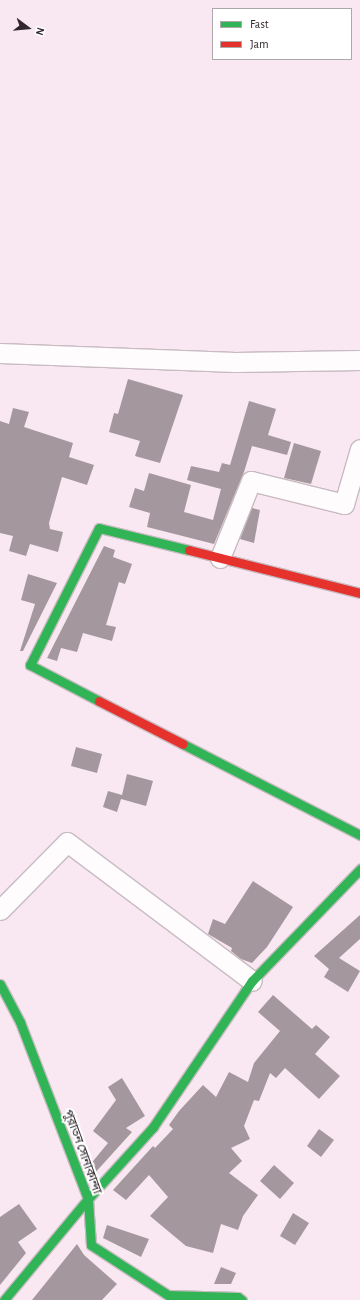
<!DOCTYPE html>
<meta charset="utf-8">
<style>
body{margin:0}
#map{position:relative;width:360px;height:1300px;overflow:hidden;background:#f9e8f1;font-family:"Alegreya Sans","Noto Sans Bengali",sans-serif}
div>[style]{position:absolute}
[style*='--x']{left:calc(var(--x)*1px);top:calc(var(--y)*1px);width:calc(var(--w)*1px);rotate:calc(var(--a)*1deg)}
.building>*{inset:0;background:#a4989e}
.roads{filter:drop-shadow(1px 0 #c8bbc2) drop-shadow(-1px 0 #c8bbc2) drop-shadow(0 1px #c8bbc2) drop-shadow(0 -1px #c8bbc2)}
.street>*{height:19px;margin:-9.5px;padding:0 9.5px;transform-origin:9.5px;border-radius:9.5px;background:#fefcfd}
.fast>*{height:9px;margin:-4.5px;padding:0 4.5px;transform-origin:4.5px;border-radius:4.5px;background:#30b455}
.jam>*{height:9px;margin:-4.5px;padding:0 4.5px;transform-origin:4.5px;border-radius:4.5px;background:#e5322d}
span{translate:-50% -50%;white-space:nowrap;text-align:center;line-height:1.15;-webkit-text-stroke:4px #fff;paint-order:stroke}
.street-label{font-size:12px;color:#32272d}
.legend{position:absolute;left:212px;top:8px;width:140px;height:52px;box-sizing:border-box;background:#fff;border:1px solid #ada9ab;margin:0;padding:5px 7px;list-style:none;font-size:12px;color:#32272d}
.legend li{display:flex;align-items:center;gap:8px;height:20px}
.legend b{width:20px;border:1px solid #ada9ab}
.north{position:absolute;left:8px;top:8px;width:40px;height:40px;-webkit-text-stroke:3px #fff;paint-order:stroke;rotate:106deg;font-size:11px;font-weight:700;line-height:16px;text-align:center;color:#32272d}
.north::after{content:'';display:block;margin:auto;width:14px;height:18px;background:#32272d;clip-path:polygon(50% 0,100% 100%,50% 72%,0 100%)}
</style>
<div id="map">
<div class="building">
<div style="clip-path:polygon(128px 379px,183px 395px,160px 463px,135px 456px,140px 441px,109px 432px,114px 413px,118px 414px)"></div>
<div style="clip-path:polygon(249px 401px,276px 409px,268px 435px,291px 442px,287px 455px,252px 446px,244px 472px,214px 544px,147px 527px,150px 513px,129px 507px,135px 488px,144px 491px,149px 473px,191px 485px,184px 512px,213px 520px,221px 489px,187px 480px,191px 466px,219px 472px,222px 463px,230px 465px)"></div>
<div style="clip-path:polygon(13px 408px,29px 412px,24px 427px,73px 443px,69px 457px,94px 465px,87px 485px,62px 477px,49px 523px,50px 529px,63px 532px,58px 552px,30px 544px,26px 556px,9px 551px,13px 536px,0 533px,0 421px,9px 424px)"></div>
<div style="clip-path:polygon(294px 443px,321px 451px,311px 484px,284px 478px)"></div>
<div style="clip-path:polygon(252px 508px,260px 510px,254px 543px,240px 539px)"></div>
<div style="clip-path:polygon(104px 546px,115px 550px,113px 557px,132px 564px,125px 584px,119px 582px,106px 625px,116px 627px,112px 641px,83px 633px,77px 652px,61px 648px,57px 661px,47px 658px)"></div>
<div style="clip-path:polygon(28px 574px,57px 583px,23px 651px,20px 651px,35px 604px,21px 600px)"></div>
<div style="clip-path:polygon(76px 747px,102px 754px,97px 773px,71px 766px)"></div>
<div style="clip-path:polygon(127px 774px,153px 781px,146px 806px,121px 799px,117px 812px,103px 807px,108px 791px,122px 795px)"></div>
<div style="clip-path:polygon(253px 881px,293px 907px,267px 947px,252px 963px,241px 959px,231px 951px,232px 948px,208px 934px,213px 919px,225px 924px)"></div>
<div style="clip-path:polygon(360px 915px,360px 939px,339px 958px,360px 971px,348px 992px,324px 977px,329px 969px,314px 956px)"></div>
<div style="clip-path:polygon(273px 995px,312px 1029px,316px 1025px,330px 1037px,315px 1054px,340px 1076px,319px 1099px,285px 1068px,276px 1078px,270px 1073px,259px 1101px,254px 1100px,244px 1126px,250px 1139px,231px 1148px,242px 1161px,229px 1173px,258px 1195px,243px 1216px,238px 1230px,221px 1224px,213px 1253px,186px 1246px,150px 1216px,168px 1197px,149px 1175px,126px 1200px,113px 1190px,153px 1146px,155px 1148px,173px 1129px,169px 1125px,179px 1111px,203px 1085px,216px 1097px,229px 1072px,248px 1082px,254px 1063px,280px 1031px,258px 1012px)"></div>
<div style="clip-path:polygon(122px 1078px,145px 1116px,126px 1128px,132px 1132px,94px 1174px,89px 1166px,108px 1143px,93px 1131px,116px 1100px,108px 1087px)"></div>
<div style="clip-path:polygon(319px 1129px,334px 1140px,321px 1157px,307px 1146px)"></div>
<div style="clip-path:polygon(274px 1165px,294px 1183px,280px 1199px,260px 1181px)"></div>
<div style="clip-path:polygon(19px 1204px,37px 1229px,18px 1242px,26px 1253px,0 1285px,0 1217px)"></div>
<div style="clip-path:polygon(293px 1213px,309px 1223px,295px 1245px,280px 1236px)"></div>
<div style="clip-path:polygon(107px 1225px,149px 1239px,141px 1257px,103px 1238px)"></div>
<div style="clip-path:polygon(77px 1244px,84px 1255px,117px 1284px,102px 1300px,32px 1300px)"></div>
<div style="clip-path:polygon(221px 1267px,236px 1273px,231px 1284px,214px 1284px)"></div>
</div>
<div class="roads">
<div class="street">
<div style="--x:0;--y:353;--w:235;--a:2.2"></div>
<div style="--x:235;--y:362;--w:125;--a:-0.9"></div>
<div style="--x:220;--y:558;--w:83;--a:-68.1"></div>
<div style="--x:251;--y:481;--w:96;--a:13.9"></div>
<div style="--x:344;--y:504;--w:57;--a:-73.8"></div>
<div style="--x:0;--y:910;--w:95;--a:-45.4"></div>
<div style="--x:67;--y:842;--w:231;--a:36.9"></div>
</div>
<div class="fast">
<div style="--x:99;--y:701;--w:78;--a:-152.4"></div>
<div style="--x:30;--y:665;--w:153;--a:-63.3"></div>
<div style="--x:99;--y:528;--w:93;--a:13.7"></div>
<div style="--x:183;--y:744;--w:199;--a:27.2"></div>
<div style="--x:0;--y:984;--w:43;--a:62.2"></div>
<div style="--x:20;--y:1022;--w:190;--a:69"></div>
<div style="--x:88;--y:1199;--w:46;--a:86.3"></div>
<div style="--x:91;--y:1245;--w:92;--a:33"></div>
<div style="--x:168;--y:1295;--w:70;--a:1.6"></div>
<div style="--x:238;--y:1297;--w:5;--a:37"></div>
<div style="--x:4;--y:1300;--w:131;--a:-50.3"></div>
<div style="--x:88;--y:1199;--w:97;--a:-47.9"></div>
<div style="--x:153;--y:1127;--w:176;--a:-55.9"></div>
<div style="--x:252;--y:981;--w:156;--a:-46"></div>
</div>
<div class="jam">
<div style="--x:189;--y:550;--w:176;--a:14.1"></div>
<div style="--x:99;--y:701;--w:94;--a:27.1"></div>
</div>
</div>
<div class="street-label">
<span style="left:82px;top:1152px;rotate:70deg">পুরাতন সোনাকান্দা</span>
</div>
<ul class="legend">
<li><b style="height:5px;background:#30b455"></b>Fast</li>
<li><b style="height:5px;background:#e5322d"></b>Jam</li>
</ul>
<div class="north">N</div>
</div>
